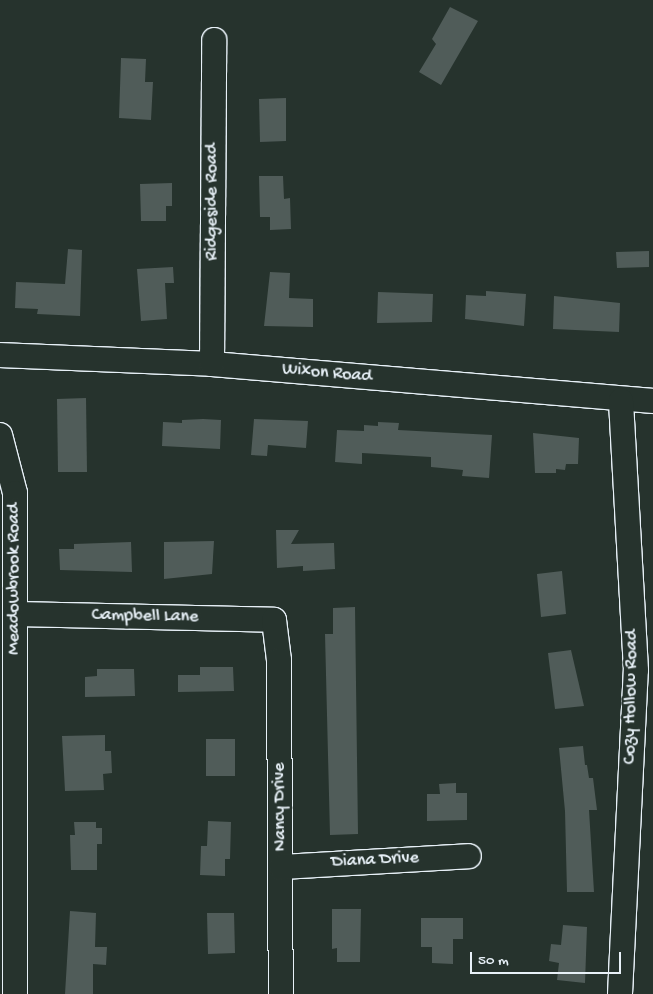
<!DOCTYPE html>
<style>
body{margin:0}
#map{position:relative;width:653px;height:994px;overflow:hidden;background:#26332d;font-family:"Gochi Hand",sans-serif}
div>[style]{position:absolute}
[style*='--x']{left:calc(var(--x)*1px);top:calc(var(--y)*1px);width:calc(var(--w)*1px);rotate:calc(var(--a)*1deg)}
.building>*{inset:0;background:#505c59}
.roads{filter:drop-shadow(1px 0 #e8f1f8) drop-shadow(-1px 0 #e8f1f8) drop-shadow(0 1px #e8f1f8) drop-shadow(0 -1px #e8f1f8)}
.minor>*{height:24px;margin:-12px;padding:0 12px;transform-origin:12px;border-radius:12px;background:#26332d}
span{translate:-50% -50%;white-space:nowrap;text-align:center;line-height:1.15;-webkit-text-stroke:5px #26332d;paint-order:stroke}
.street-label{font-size:18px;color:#e8f1f8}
.scale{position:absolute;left:470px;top:952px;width:151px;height:22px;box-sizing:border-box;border:2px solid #e8f1f8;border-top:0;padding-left:6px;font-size:15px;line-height:18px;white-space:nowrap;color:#e8f1f8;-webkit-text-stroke:4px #26332d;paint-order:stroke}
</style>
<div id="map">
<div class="building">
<div style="clip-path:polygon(450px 7px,478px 21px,441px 85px,419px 72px,436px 44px,432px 39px)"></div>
<div style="clip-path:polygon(121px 58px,146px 59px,145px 82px,153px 82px,151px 120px,119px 118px)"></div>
<div style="clip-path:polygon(286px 98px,286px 141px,260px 142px,259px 99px)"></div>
<div style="clip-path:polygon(259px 176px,283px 176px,284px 199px,290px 198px,291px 229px,270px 230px,270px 217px,260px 217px)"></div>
<div style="clip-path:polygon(172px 183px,172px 206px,166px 206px,166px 221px,141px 221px,140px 184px)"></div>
<div style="clip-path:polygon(68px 249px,82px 250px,80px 316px,37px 314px,38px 309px,15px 308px,16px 282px,65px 284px)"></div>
<div style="clip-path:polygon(649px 251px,649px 267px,617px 268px,616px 252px)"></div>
<div style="clip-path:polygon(173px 267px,174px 283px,165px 283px,167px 319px,141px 321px,137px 269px)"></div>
<div style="clip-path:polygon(270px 272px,290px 273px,289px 298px,313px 299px,313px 327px,264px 326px)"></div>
<div style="clip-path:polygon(486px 291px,526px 294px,524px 326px,465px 319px,466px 295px,486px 296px)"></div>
<div style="clip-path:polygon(378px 292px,433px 294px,432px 322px,377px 323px)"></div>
<div style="clip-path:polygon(554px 296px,620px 303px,619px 332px,553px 329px)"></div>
<div style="clip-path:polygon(86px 398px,87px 472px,58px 472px,57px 399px)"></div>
<div style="clip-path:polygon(203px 419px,221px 420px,220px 449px,162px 446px,163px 422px,182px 423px,182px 420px)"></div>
<div style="clip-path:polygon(254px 419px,308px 421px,306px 448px,268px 445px,267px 456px,251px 455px)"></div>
<div style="clip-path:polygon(378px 422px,399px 423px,398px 430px,492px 435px,489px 478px,462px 476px,463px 470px,431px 467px,431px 457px,362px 453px,362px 464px,335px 462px,337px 430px,364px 431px,364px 425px,378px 426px)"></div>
<div style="clip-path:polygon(533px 433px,579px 438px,578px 464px,566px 464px,565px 470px,556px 469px,556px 473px,535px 473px)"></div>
<div style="clip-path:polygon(276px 530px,299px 530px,291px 544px,334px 543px,335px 569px,303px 571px,303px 566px,277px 568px)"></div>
<div style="clip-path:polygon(214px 541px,212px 574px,164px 579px,164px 542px)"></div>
<div style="clip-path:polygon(131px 542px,132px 572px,60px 570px,59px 549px,74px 549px,74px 544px)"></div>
<div style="clip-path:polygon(562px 571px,566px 614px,541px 617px,537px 574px)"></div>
<div style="clip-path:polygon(355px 607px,358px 834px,330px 835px,325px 634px,333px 634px,333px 608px)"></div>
<div style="clip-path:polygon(571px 650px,584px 706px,555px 709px,548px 653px)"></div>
<div style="clip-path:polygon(200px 667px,233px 667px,234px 691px,178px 692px,178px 675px,200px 675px)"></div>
<div style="clip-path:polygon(97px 669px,134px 669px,135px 696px,85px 697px,85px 677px,97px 676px)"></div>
<div style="clip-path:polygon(105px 735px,105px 751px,111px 751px,112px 773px,103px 774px,104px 790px,65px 791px,62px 736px)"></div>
<div style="clip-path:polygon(206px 739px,235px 739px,235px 776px,206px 776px)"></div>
<div style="clip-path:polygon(583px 746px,585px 765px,587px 765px,589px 778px,593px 778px,597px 810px,589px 810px,594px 892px,567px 892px,565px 811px,559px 748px)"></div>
<div style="clip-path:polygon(456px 783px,456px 793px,467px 793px,467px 820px,427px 821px,427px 794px,440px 794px,439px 784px)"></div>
<div style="clip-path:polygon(208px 821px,231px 822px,230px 859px,225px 859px,225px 876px,200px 875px,201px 846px,207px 846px)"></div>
<div style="clip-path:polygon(74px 822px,96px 822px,96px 828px,102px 828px,102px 844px,97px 844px,97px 870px,71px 870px,70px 835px,75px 835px)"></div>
<div style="clip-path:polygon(332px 909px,361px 909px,360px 962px,337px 962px,337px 948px,332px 949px)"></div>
<div style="clip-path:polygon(70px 911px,96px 913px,95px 947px,107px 947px,106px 965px,93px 964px,93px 994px,65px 994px)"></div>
<div style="clip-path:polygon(207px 913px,234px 913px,235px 953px,208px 954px)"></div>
<div style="clip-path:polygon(421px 918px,463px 918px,463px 939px,453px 939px,453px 964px,432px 963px,432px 947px,421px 947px)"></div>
<div style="clip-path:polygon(563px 925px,587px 927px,585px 983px,557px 980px,559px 963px,549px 961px,551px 944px,561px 945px)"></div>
</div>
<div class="roads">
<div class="minor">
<div style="--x:0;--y:355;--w:212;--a:2.4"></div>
<div style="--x:212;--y:364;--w:443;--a:4.8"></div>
<div style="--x:212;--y:364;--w:324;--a:-89.6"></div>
<div style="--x:0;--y:435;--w:60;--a:75.5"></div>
<div style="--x:15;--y:493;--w:501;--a:90"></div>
<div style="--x:16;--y:614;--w:258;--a:1.3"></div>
<div style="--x:274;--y:620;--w:40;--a:82.9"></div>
<div style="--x:279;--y:660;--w:334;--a:89.7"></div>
<div style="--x:281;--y:867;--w:188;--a:-3.3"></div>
<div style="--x:620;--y:994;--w:324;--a:-87.2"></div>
<div style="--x:636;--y:670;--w:270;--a:-93.2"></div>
</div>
</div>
<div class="street-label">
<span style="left:213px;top:202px;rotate:-90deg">Ridgeside Road</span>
<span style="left:327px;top:374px;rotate:5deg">Wixon Road</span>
<span style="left:15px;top:579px;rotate:-90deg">Meadowbrook Road</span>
<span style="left:145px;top:617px;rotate:1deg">Campbell Lane</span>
<span style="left:632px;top:697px;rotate:-89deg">Cozy Hollow Road</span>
<span style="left:281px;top:807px;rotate:-91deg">Nancy Drive</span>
<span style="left:375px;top:861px;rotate:-3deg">Diana Drive</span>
</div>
<div class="scale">50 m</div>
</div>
